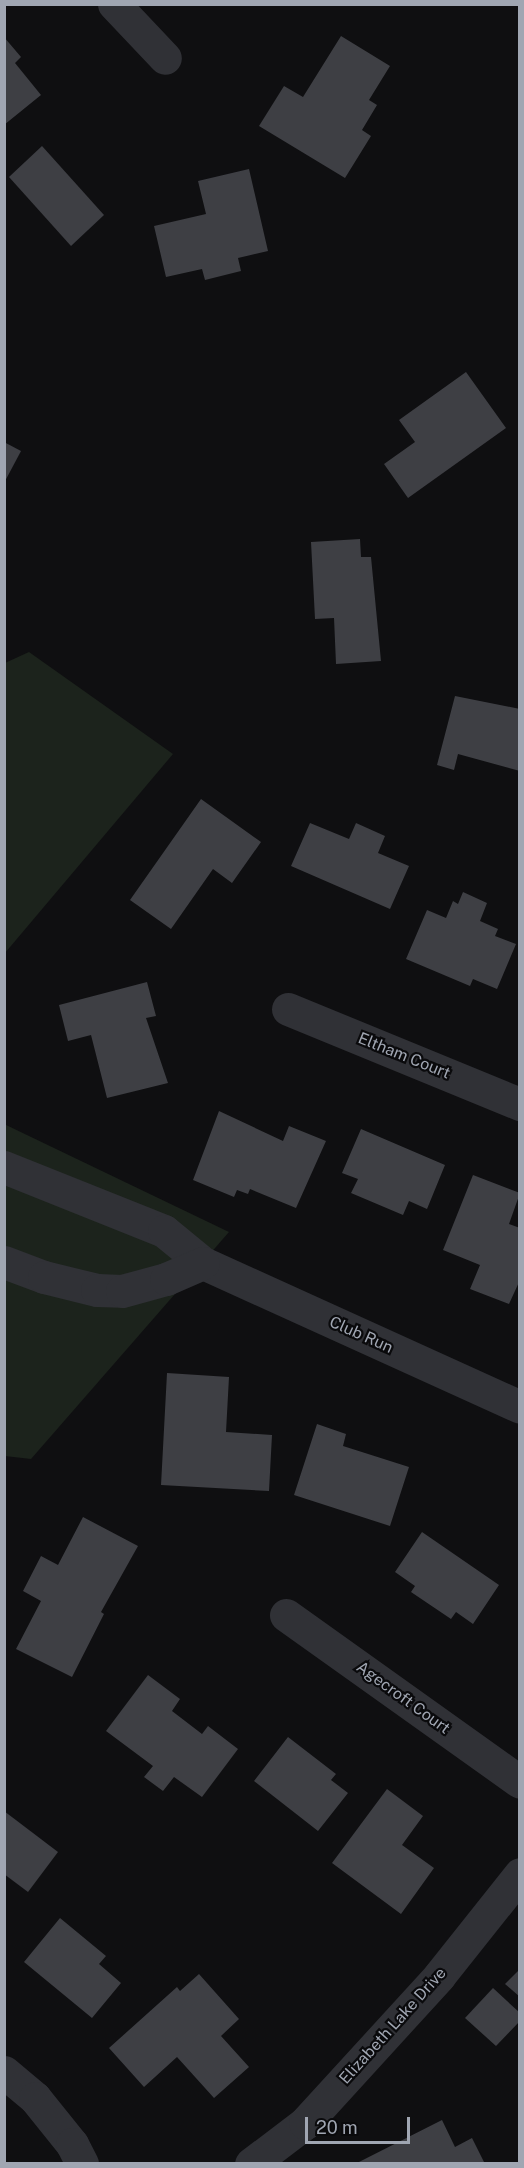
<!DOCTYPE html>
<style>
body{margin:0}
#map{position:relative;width:524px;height:2168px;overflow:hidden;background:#0f0f11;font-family:"Public Sans",sans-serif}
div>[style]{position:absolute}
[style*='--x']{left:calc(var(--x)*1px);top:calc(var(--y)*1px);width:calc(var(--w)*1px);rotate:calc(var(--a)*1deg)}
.green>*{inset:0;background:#1c231c}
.building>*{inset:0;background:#3e3f44}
.minor>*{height:33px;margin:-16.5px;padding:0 16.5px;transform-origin:16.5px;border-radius:16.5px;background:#303136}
span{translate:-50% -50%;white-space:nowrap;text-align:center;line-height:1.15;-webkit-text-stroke:4.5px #0a0a0c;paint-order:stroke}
.street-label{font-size:16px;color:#a0a6b2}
.frame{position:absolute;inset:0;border:6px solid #a0a6b2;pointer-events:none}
.scale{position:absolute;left:305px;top:2117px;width:105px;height:27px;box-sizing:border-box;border:3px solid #a0a6b2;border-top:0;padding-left:8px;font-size:18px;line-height:21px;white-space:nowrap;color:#a0a6b2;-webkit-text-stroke:4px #0a0a0c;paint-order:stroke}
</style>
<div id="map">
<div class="green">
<div style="clip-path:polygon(29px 652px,173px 754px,5px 953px,5px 663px)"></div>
<div style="clip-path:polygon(4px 1124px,229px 1232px,31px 1459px,5px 1456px)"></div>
</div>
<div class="building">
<div style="clip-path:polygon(341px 36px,390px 66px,369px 100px,377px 105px,362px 130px,371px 136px,345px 178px,259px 126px,284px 86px,303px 97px)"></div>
<div style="clip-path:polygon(4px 37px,21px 57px,15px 63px,41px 95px,4px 125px)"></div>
<div style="clip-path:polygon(42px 146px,104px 215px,71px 246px,9px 177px)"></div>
<div style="clip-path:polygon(249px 169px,268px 251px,238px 258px,241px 271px,205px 280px,202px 269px,166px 277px,154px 226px,206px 214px,198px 181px)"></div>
<div style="clip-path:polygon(466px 372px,506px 428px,408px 498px,384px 464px,415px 442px,399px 420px)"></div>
<div style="clip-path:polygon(4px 442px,21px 451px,4px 483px)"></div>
<div style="clip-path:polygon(360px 539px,361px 557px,371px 557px,381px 661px,336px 664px,334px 618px,315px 619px,311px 542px)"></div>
<div style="clip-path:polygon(455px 696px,520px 709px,520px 771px,458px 754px,454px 770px,437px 765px)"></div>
<div style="clip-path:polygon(201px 799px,261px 842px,232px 883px,213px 869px,171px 929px,130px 900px)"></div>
<div style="clip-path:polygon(310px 823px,349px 839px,356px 823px,385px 836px,378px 853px,409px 866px,390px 909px,291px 866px)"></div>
<div style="clip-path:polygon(463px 892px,487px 903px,480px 921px,498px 929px,495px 936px,516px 944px,497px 989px,473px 979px,470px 986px,406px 959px,427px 910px,446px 918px,453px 901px,458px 904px)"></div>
<div style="clip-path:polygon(147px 982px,156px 1016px,146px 1018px,168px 1083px,107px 1098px,91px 1035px,68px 1041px,59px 1005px)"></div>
<div style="clip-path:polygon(219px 1111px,283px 1141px,289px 1126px,326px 1141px,296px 1208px,250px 1189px,248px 1194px,237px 1190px,234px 1197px,193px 1180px)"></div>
<div style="clip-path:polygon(361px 1129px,445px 1165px,427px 1209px,409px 1201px,403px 1215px,351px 1193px,358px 1179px,342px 1173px)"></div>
<div style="clip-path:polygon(473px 1175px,520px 1193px,509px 1224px,520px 1228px,520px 1280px,509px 1304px,470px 1289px,480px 1265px,443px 1250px)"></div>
<div style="clip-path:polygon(167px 1373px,229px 1377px,226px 1432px,272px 1435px,269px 1491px,161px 1485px)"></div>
<div style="clip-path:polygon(317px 1424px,346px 1434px,343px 1446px,409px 1467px,390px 1526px,294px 1495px)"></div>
<div style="clip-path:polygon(83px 1517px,138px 1546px,101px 1612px,104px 1614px,72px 1677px,16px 1649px,41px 1601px,23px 1591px,41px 1556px,58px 1565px)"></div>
<div style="clip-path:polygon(422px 1532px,499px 1585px,473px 1624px,456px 1612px,451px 1619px,411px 1592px,415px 1586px,395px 1572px)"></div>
<div style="clip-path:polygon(148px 1675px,180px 1699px,172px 1711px,202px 1734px,208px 1726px,238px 1749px,202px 1797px,174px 1777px,163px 1791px,144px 1777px,153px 1766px,106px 1731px)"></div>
<div style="clip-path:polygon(288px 1737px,336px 1774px,331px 1780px,348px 1793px,318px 1831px,254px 1781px)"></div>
<div style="clip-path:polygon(387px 1789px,423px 1816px,402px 1845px,434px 1868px,401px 1914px,332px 1863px)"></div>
<div style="clip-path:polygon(4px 1811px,58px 1852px,28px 1892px,4px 1874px)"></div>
<div style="clip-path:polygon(60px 1918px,106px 1956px,99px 1964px,121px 1983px,92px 2018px,24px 1962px)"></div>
<div style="clip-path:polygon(520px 1969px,520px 1997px,505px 1984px)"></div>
<div style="clip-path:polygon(199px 1974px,239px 2019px,221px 2036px,249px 2067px,214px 2098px,177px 2057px,144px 2087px,109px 2048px,177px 1987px,180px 1991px)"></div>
<div style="clip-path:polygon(493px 1988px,520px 2013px,520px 2021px,496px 2046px,465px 2018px)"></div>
<div style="clip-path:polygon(442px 2120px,455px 2147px,472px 2138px,485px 2164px,355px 2164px)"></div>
</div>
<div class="minor">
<div style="--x:114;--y:4;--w:74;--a:46.6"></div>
<div style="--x:288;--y:1009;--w:251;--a:22.3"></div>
<div style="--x:4;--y:1167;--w:172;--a:21.8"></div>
<div style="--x:164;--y:1231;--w:50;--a:39.4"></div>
<div style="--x:203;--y:1263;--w:348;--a:24.4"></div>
<div style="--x:4;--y:1262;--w:43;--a:20.6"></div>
<div style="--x:44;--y:1277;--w:55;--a:13.8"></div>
<div style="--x:97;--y:1290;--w:25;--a:2"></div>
<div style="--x:122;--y:1291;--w:46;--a:-15.3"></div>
<div style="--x:166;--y:1279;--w:40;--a:-23.4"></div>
<div style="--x:286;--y:1615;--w:287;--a:35.5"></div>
<div style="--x:4;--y:2072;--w:40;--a:40"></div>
<div style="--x:35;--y:2098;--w:59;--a:51.2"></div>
<div style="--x:72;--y:2144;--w:22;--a:63"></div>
<div style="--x:251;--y:2164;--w:68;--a:-37.2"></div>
<div style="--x:305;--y:2123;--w:199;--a:-47.6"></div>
<div style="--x:439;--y:1976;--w:130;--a:-51.5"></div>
</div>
<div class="street-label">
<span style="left:404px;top:1056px;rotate:22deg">Eltham Court</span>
<span style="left:361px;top:1335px;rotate:24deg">Club Run</span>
<span style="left:403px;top:1698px;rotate:36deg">Agecroft Court</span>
<span style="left:393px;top:2026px;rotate:-48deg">Elizabeth Lake Drive</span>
</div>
<div class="frame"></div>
<div class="scale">20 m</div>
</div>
